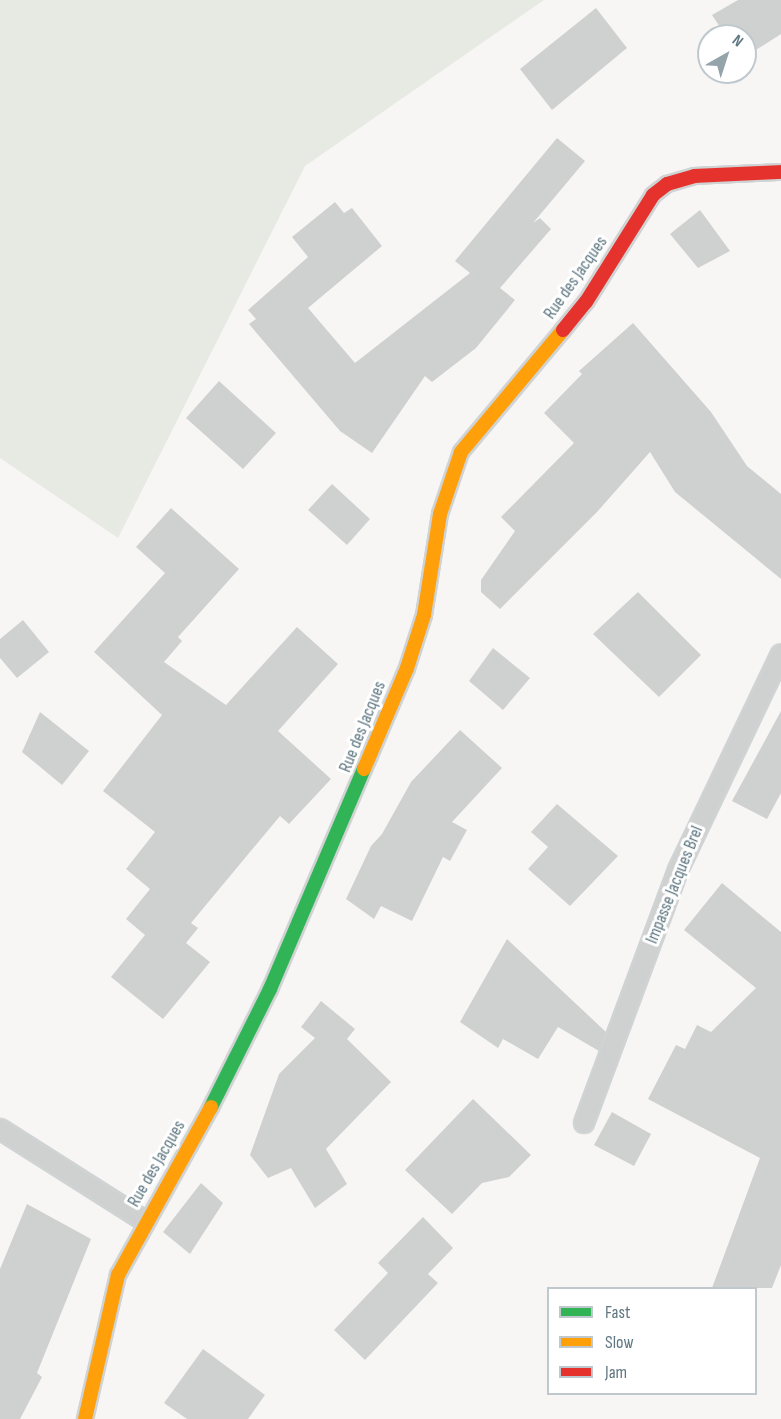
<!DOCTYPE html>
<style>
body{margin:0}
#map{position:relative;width:781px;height:1419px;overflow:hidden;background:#f7f6f5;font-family:"Sofia Sans Condensed",sans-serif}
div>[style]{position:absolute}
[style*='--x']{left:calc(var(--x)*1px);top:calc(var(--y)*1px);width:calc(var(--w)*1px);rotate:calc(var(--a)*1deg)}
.green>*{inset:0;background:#e7eae3}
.building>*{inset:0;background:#cfd1d1}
.roads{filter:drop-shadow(2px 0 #d0d3d4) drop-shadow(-2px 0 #d0d3d4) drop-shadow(0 2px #d0d3d4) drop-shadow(0 -2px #d0d3d4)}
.lane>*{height:18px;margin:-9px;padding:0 9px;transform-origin:9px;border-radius:9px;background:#cfd0d0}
.fast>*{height:14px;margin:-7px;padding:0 7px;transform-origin:7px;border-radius:7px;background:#30b455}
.slow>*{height:14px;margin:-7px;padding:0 7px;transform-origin:7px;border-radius:7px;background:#ff9f0a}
.jam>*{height:14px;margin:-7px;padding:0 7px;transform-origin:7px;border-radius:7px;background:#e5322d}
span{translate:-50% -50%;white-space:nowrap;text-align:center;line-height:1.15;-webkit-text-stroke:6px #fff;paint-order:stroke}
.street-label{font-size:18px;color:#607882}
.legend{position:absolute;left:547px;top:1287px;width:210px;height:108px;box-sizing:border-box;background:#fff;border:2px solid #bfc9cd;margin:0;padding:8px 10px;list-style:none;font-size:18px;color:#607882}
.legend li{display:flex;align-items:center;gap:12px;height:30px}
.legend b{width:30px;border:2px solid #bfc9cd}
.north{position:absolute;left:697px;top:24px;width:60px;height:60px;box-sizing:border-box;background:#fff;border:2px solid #bfc9cd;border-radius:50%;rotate:39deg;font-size:16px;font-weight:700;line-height:24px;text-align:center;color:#607882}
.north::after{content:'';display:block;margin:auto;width:21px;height:27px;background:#95a4aa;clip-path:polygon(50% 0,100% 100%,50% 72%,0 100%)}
</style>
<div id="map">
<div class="green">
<div style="clip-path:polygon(0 0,544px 0,305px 166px,118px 538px,0 458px)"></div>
</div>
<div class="building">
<div style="clip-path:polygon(738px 0,781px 0,781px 34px,745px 57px,745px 36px,726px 36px,712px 15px)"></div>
<div style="clip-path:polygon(596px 8px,627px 48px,552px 110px,520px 69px)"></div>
<div style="clip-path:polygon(557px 138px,585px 161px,533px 223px,540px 218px,551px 229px,500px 288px,515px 300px,476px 348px,432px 382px,425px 376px,372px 453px,340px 431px,249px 324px,256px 319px,248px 310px,308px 257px,292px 237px,335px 202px,344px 213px,352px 208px,382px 246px,308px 308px,355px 363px,470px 273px,455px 261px)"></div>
<div style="clip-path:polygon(700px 210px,730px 251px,698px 268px,670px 234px)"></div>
<div style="clip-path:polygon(633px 323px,711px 412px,747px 466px,781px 494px,781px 579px,675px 492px,650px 452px,597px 512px,500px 609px,481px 592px,481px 580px,515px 531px,501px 517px,574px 443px,544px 413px,582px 374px,579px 371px)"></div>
<div style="clip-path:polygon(219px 381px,276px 433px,243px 469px,186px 418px)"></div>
<div style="clip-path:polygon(332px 484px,370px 519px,347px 545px,308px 510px)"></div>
<div style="clip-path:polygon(171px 508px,239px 569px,178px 637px,182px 641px,164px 662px,226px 705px,297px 627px,338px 664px,278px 731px,331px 779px,289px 824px,280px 816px,191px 923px,198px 928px,186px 943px,210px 962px,163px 1019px,111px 977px,145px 935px,126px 919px,150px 889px,126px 869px,155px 832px,103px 791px,162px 715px,94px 652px,165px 573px,136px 547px)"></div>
<div style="clip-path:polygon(638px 592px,701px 655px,659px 697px,593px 634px)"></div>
<div style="clip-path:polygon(23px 620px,49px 652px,17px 678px,0 658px,0 639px)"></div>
<div style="clip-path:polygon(493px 648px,530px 678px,503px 710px,469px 681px)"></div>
<div style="clip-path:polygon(781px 711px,781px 793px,767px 819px,732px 801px)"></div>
<div style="clip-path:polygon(40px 712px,89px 751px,62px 785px,22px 752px)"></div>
<div style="clip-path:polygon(460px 730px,502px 768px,452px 822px,467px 830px,450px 861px,443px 857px,412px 921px,381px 906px,374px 919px,346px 899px,371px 846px,382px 834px,411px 782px)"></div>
<div style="clip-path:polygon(557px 804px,618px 856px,570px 906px,528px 869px,548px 847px,531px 832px)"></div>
<div style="clip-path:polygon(722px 883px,781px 932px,781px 1265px,772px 1288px,712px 1288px,760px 1158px,648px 1099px,676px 1045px,685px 1049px,697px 1025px,711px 1032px,756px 988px,684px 930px)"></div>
<div style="clip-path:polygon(507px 939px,606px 1032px,599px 1051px,558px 1027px,538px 1059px,503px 1039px,498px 1048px,460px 1022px)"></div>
<div style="clip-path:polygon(321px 1001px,355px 1029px,347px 1039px,391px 1082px,326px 1149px,347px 1184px,315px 1208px,291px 1168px,268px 1178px,250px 1155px,279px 1074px,315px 1038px,301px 1027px)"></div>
<div style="clip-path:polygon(473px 1099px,531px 1155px,509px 1177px,482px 1183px,452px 1214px,405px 1170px)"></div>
<div style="clip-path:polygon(612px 1112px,651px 1134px,634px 1166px,594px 1145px)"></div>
<div style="clip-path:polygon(201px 1183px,223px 1203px,190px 1254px,163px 1232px)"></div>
<div style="clip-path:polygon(27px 1204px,91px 1239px,37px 1373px,42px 1377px,20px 1419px,0 1419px,0 1269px)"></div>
<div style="clip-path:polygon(423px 1217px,453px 1248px,428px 1274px,438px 1283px,365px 1360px,334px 1330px,388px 1273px,378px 1263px)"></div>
<div style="clip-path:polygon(203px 1349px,265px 1395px,248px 1419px,187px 1419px,164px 1403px)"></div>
</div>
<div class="roads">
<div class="lane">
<div style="--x:584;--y:1123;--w:270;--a:-69.6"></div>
<div style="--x:678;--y:870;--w:239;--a:-64.5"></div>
<div style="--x:0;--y:1129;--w:172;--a:32.4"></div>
</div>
<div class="fast">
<div style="--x:211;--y:1107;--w:132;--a:-63.4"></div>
<div style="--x:270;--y:989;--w:239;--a:-66.9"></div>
</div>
<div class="slow">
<div style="--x:364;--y:769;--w:110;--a:-66.9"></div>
<div style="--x:407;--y:668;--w:56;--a:-72.2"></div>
<div style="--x:424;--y:615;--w:102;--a:-81"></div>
<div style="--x:440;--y:514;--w:65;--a:-71.3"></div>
<div style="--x:461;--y:452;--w:159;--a:-50.1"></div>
<div style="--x:85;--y:1419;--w:148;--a:-77.1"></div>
<div style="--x:118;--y:1275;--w:192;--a:-61"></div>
</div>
<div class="jam">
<div style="--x:563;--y:330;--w:36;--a:-51"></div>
<div style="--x:586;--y:302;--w:126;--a:-57.9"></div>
<div style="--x:653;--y:195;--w:18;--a:-38"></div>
<div style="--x:667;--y:184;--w:29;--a:-16"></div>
<div style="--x:695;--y:176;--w:86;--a:-2.7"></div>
</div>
</div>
<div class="street-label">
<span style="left:576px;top:278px;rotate:-55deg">Rue des Jacques</span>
<span style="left:363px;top:727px;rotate:-68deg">Rue des Jacques</span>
<span style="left:675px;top:885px;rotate:-68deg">Impasse Jacques Brel</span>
<span style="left:157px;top:1164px;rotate:-60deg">Rue des Jacques</span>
</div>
<ul class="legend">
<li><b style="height:8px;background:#30b455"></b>Fast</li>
<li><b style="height:8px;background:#ff9f0a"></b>Slow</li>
<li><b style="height:8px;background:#e5322d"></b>Jam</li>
</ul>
<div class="north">N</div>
</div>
